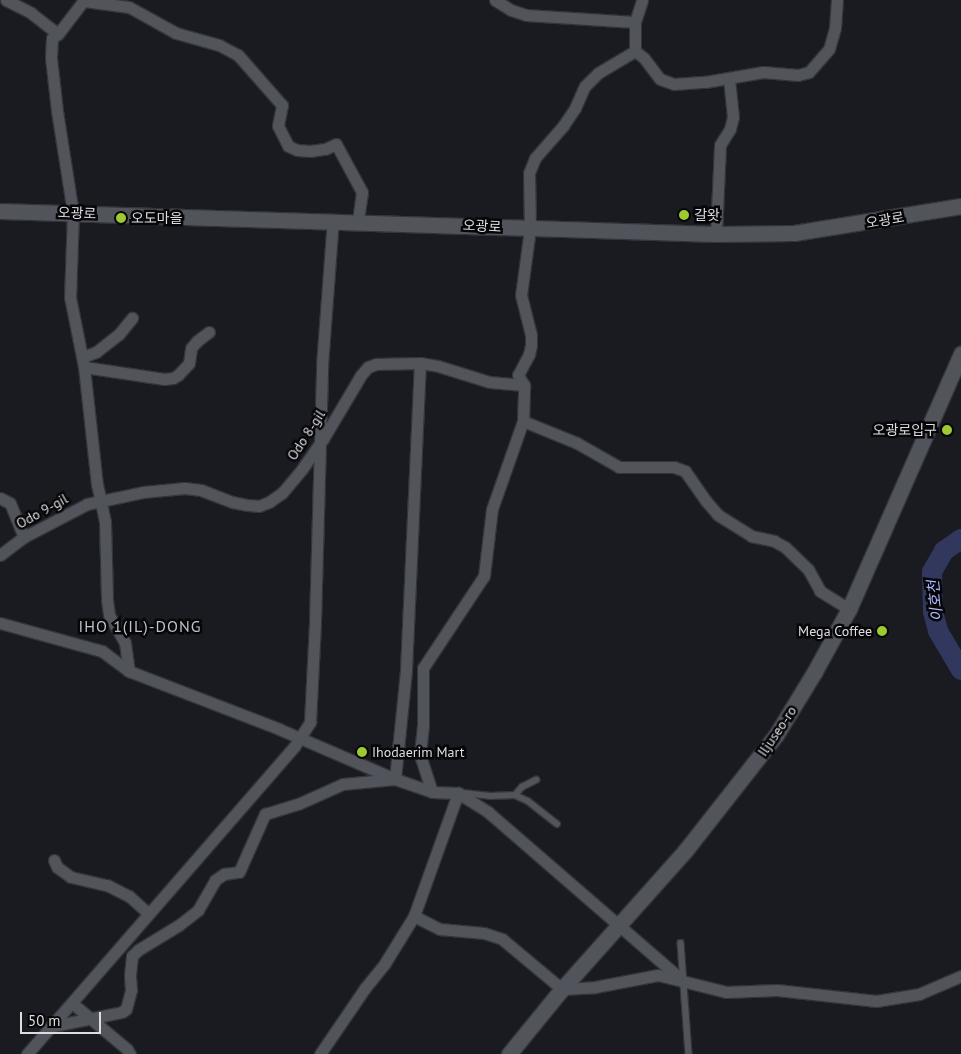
<!DOCTYPE html>
<meta charset="utf-8">
<style>
body{margin:0}
#map{position:relative;width:961px;height:1054px;overflow:hidden;background:#1a1b21;font-family:"PT Sans","Noto Sans KR",sans-serif}
div>[style]{position:absolute}
[style*='--x']{left:calc(var(--x)*1px);top:calc(var(--y)*1px);width:calc(var(--w)*1px);rotate:calc(var(--a)*1deg)}
.river>*{height:20px;margin:-10px;padding:0 10px;transform-origin:10px;border-radius:10px;background:#31375d}
.roads{filter:drop-shadow(1px 0 #34353a) drop-shadow(-1px 0 #34353a) drop-shadow(0 1px #34353a) drop-shadow(0 -1px #34353a)}
.service>*{height:5.5px;margin:-2.75px;padding:0 2.75px;transform-origin:2.75px;border-radius:2.75px;background:#52545b}
.minor>*{height:11px;margin:-5.5px;padding:0 5.5px;transform-origin:5.5px;border-radius:5.5px;background:#52545b}
.secondary>*{height:15px;margin:-7.5px;padding:0 7.5px;transform-origin:7.5px;border-radius:7.5px;background:#52545b}
.dots>*{width:14px;height:14px;translate:-50% -50%;box-sizing:border-box;border:2px solid #060608;border-radius:50%}
span{translate:-50% -50%;white-space:nowrap;text-align:center;line-height:1.15;-webkit-text-stroke:5px #060608;paint-order:stroke}
.street-label{font-size:14px;color:#dcdde1}
.poi-label{font-size:14px;color:#dcdde1}
.left{translate:0 -50%;text-align:left}
.right{translate:-100% -50%;text-align:right}
.water-label{font-size:15px;color:#aebafe;font-style:italic}
.quarter-label{font-size:16px;color:#bfc1c9;letter-spacing:1px}
.scale{position:absolute;left:20px;top:1012px;width:81px;height:22px;box-sizing:border-box;border:2px solid #dcdde1;border-top:0;padding-left:6px;font-size:15px;line-height:18px;white-space:nowrap;color:#dcdde1;-webkit-text-stroke:4px #060608;paint-order:stroke}
</style>
<div id="map">
<div class="river">
<div style="--x:961;--y:539;--w:21;--a:145"></div>
<div style="--x:944;--y:551;--w:24;--a:120"></div>
<div style="--x:932;--y:572;--w:40;--a:88.6"></div>
<div style="--x:933;--y:612;--w:20;--a:75"></div>
<div style="--x:938;--y:631;--w:45;--a:59.5"></div>
</div>
<div class="roads">
<div class="service">
<div style="--x:463;--y:793;--w:27;--a:6"></div>
<div style="--x:490;--y:796;--w:25;--a:-2"></div>
<div style="--x:515;--y:795;--w:14;--a:25"></div>
<div style="--x:528;--y:801;--w:37;--a:38"></div>
<div style="--x:515;--y:795;--w:11;--a:-49"></div>
<div style="--x:522;--y:787;--w:16;--a:-27"></div>
<div style="--x:681;--y:943;--w:111;--a:85.9"></div>
</div>
<div class="minor">
<div style="--x:6;--y:0;--w:28;--a:27"></div>
<div style="--x:31;--y:13;--w:34;--a:38"></div>
<div style="--x:84;--y:0;--w:43;--a:127.4"></div>
<div style="--x:58;--y:34;--w:7;--a:146"></div>
<div style="--x:52;--y:38;--w:20;--a:93"></div>
<div style="--x:51;--y:58;--w:53;--a:83.5"></div>
<div style="--x:57;--y:111;--w:103;--a:81.1"></div>
<div style="--x:73;--y:213;--w:84;--a:92"></div>
<div style="--x:70;--y:297;--w:71;--a:78.7"></div>
<div style="--x:84;--y:367;--w:118;--a:83.7"></div>
<div style="--x:97;--y:484;--w:39;--a:78"></div>
<div style="--x:105;--y:522;--w:78;--a:88.5"></div>
<div style="--x:107;--y:600;--w:15;--a:82"></div>
<div style="--x:109;--y:615;--w:32;--a:60"></div>
<div style="--x:125;--y:643;--w:28;--a:82"></div>
<div style="--x:129;--y:671;--w:161;--a:21.1"></div>
<div style="--x:279;--y:729;--w:126;--a:23.3"></div>
<div style="--x:395;--y:779;--w:39;--a:19"></div>
<div style="--x:432;--y:792;--w:26;--a:2"></div>
<div style="--x:458;--y:793;--w:36;--a:32"></div>
<div style="--x:488;--y:812;--w:258;--a:40.9"></div>
<div style="--x:495;--y:0;--w:19;--a:32"></div>
<div style="--x:511;--y:10;--w:16;--a:18"></div>
<div style="--x:526;--y:15;--w:109;--a:3.7"></div>
<div style="--x:84;--y:1;--w:45;--a:7.6"></div>
<div style="--x:129;--y:7;--w:54;--a:29"></div>
<div style="--x:176;--y:33;--w:45;--a:15.6"></div>
<div style="--x:219;--y:45;--w:21;--a:28"></div>
<div style="--x:238;--y:55;--w:67;--a:48.7"></div>
<div style="--x:282;--y:105;--w:21;--a:101"></div>
<div style="--x:278;--y:126;--w:22;--a:63"></div>
<div style="--x:288;--y:146;--w:10;--a:24"></div>
<div style="--x:297;--y:150;--w:13;--a:4"></div>
<div style="--x:310;--y:151;--w:15;--a:-8"></div>
<div style="--x:325;--y:149;--w:12;--a:-24"></div>
<div style="--x:336;--y:144;--w:55;--a:61.6"></div>
<div style="--x:362;--y:192;--w:29;--a:98"></div>
<div style="--x:635;--y:51;--w:11;--a:38"></div>
<div style="--x:644;--y:58;--w:26;--a:53"></div>
<div style="--x:660;--y:79;--w:15;--a:20"></div>
<div style="--x:674;--y:84;--w:31;--a:-4"></div>
<div style="--x:705;--y:82;--w:59;--a:-9.8"></div>
<div style="--x:763;--y:72;--w:35;--a:5"></div>
<div style="--x:798;--y:75;--w:11;--a:-15"></div>
<div style="--x:809;--y:72;--w:30;--a:-49"></div>
<div style="--x:829;--y:49;--w:22;--a:-74"></div>
<div style="--x:835;--y:28;--w:28;--a:-86"></div>
<div style="--x:635;--y:51;--w:29;--a:-90"></div>
<div style="--x:635;--y:22;--w:23;--a:-72"></div>
<div style="--x:716;--y:234;--w:89;--a:-87.4"></div>
<div style="--x:720;--y:145;--w:19;--a:-58"></div>
<div style="--x:730;--y:129;--w:12;--a:-76"></div>
<div style="--x:733;--y:117;--w:39;--a:-96"></div>
<div style="--x:83;--y:357;--w:14;--a:-21"></div>
<div style="--x:96;--y:352;--w:29;--a:-38"></div>
<div style="--x:119;--y:334;--w:21;--a:-51"></div>
<div style="--x:84;--y:367;--w:81;--a:8.5"></div>
<div style="--x:164;--y:379;--w:9;--a:-6"></div>
<div style="--x:173;--y:378;--w:6;--a:-31"></div>
<div style="--x:178;--y:375;--w:16;--a:-47"></div>
<div style="--x:189;--y:363;--w:15;--a:-82"></div>
<div style="--x:191;--y:348;--w:9;--a:-49"></div>
<div style="--x:197;--y:341;--w:15;--a:-37"></div>
<div style="--x:523;--y:421;--w:58;--a:22.2"></div>
<div style="--x:577;--y:443;--w:48;--a:29.7"></div>
<div style="--x:619;--y:467;--w:55;--a:0"></div>
<div style="--x:674;--y:467;--w:12;--a:20"></div>
<div style="--x:685;--y:471;--w:37;--a:55"></div>
<div style="--x:706;--y:501;--w:18;--a:49"></div>
<div style="--x:718;--y:515;--w:39;--a:32"></div>
<div style="--x:751;--y:536;--w:24;--a:12"></div>
<div style="--x:774;--y:541;--w:13;--a:29"></div>
<div style="--x:785;--y:547;--w:32;--a:44"></div>
<div style="--x:808;--y:569;--w:25;--a:61"></div>
<div style="--x:820;--y:591;--w:34;--a:32"></div>
<div style="--x:0;--y:498;--w:11;--a:27"></div>
<div style="--x:10;--y:503;--w:37;--a:68"></div>
<div style="--x:0;--y:555;--w:30;--a:-37"></div>
<div style="--x:24;--y:537;--w:71;--a:-27.6"></div>
<div style="--x:87;--y:504;--w:57;--a:-12.1"></div>
<div style="--x:143;--y:492;--w:42;--a:-5.4"></div>
<div style="--x:185;--y:488;--w:16;--a:7"></div>
<div style="--x:201;--y:490;--w:33;--a:21"></div>
<div style="--x:232;--y:502;--w:16;--a:11"></div>
<div style="--x:248;--y:505;--w:11;--a:5"></div>
<div style="--x:259;--y:506;--w:11;--a:-22"></div>
<div style="--x:269;--y:502;--w:16;--a:-35"></div>
<div style="--x:282;--y:493;--w:31;--a:-50"></div>
<div style="--x:302;--y:469;--w:37;--a:-55"></div>
<div style="--x:323;--y:439;--w:74;--a:-59.3"></div>
<div style="--x:361;--y:375;--w:11;--a:-49"></div>
<div style="--x:368;--y:367;--w:9;--a:-21"></div>
<div style="--x:376;--y:364;--w:44;--a:-1.3"></div>
<div style="--x:420;--y:363;--w:18;--a:9"></div>
<div style="--x:438;--y:366;--w:53;--a:17.4"></div>
<div style="--x:489;--y:382;--w:35;--a:5"></div>
<div style="--x:0;--y:623;--w:106;--a:15.4"></div>
<div style="--x:102;--y:651;--w:34;--a:37"></div>
<div style="--x:432;--y:792;--w:40;--a:-108"></div>
<div style="--x:420;--y:754;--w:29;--a:-84"></div>
<div style="--x:423;--y:725;--w:57;--a:-90"></div>
<div style="--x:423;--y:668;--w:110;--a:-56.5"></div>
<div style="--x:484;--y:576;--w:67;--a:-83.2"></div>
<div style="--x:492;--y:509;--w:93;--a:-70.6"></div>
<div style="--x:523;--y:421;--w:36;--a:-88"></div>
<div style="--x:524;--y:385;--w:12;--a:-121"></div>
<div style="--x:518;--y:375;--w:24;--a:-62"></div>
<div style="--x:529;--y:354;--w:9;--a:-77"></div>
<div style="--x:531;--y:345;--w:10;--a:-90"></div>
<div style="--x:531;--y:335;--w:41;--a:-104"></div>
<div style="--x:521;--y:295;--w:67;--a:-82.2"></div>
<div style="--x:530;--y:229;--w:56;--a:-91"></div>
<div style="--x:529;--y:173;--w:16;--a:-68"></div>
<div style="--x:535;--y:158;--w:43;--a:-48.8"></div>
<div style="--x:563;--y:126;--w:22;--a:-56"></div>
<div style="--x:575;--y:108;--w:24;--a:-66"></div>
<div style="--x:585;--y:86;--w:18;--a:-45"></div>
<div style="--x:598;--y:73;--w:43;--a:-30.7"></div>
<div style="--x:54;--y:860;--w:8;--a:67"></div>
<div style="--x:57;--y:867;--w:17;--a:36"></div>
<div style="--x:71;--y:877;--w:37;--a:13"></div>
<div style="--x:107;--y:885;--w:25;--a:27"></div>
<div style="--x:129;--y:896;--w:25;--a:42"></div>
<div style="--x:414;--y:916;--w:29;--a:27"></div>
<div style="--x:440;--y:929;--w:44;--a:5.2"></div>
<div style="--x:484;--y:933;--w:19;--a:18"></div>
<div style="--x:502;--y:939;--w:78;--a:39.8"></div>
<div style="--x:562;--y:989;--w:33;--a:-3"></div>
<div style="--x:595;--y:987;--w:64;--a:-10.8"></div>
<div style="--x:658;--y:975;--w:70;--a:14"></div>
<div style="--x:726;--y:992;--w:51;--a:-2.2"></div>
<div style="--x:777;--y:990;--w:100;--a:6.3"></div>
<div style="--x:876;--y:1001;--w:44;--a:-9.2"></div>
<div style="--x:919;--y:994;--w:46;--a:-23.2"></div>
<div style="--x:72;--y:1003;--w:72;--a:39.9"></div>
<div style="--x:127;--y:1049;--w:6;--a:59"></div>
<div style="--x:53;--y:1026;--w:70;--a:-11.5"></div>
<div style="--x:122;--y:1012;--w:5;--a:-37"></div>
<div style="--x:126;--y:1009;--w:20;--a:-75"></div>
<div style="--x:131;--y:990;--w:15;--a:-94"></div>
<div style="--x:130;--y:975;--w:19;--a:-84"></div>
<div style="--x:132;--y:956;--w:8;--a:-45"></div>
<div style="--x:138;--y:950;--w:48;--a:-31.4"></div>
<div style="--x:179;--y:925;--w:24;--a:-38"></div>
<div style="--x:198;--y:910;--w:34;--a:-60"></div>
<div style="--x:215;--y:880;--w:11;--a:-34"></div>
<div style="--x:224;--y:874;--w:15;--a:-8"></div>
<div style="--x:239;--y:872;--w:64;--a:-65.9"></div>
<div style="--x:265;--y:814;--w:34;--a:-17"></div>
<div style="--x:298;--y:804;--w:49;--a:-24"></div>
<div style="--x:343;--y:784;--w:52;--a:-5.5"></div>
<div style="--x:395;--y:779;--w:110;--a:-84.2"></div>
<div style="--x:406;--y:670;--w:307;--a:-87.4"></div>
<div style="--x:27;--y:1054;--w:407;--a:-49"></div>
<div style="--x:294;--y:747;--w:30;--a:-57"></div>
<div style="--x:310;--y:722;--w:100;--a:-87.1"></div>
<div style="--x:315;--y:622;--w:257;--a:-88.4"></div>
<div style="--x:322;--y:365;--w:145;--a:-85.7"></div>
<div style="--x:320;--y:1054;--w:80;--a:-55.7"></div>
<div style="--x:365;--y:988;--w:32;--a:-51"></div>
<div style="--x:385;--y:963;--w:55;--a:-58.3"></div>
<div style="--x:414;--y:916;--w:131;--a:-70.3"></div>
</div>
<div class="secondary">
<div style="--x:0;--y:211;--w:716;--a:1.84"></div>
<div style="--x:716;--y:234;--w:78;--a:-0.7"></div>
<div style="--x:794;--y:233;--w:169;--a:-9.2"></div>
<div style="--x:509;--y:1054;--w:84;--a:-50.8"></div>
<div style="--x:562;--y:989;--w:185;--a:-48.3"></div>
<div style="--x:685;--y:851;--w:147;--a:-51.9"></div>
<div style="--x:776;--y:735;--w:75;--a:-58.6"></div>
<div style="--x:815;--y:671;--w:71;--a:-61.3"></div>
<div style="--x:849;--y:609;--w:279;--a:-66.3"></div>
</div>
</div>
<div class="dots">
<div style="left:684px;top:215px;background:#9dca31"></div>
<div style="left:121px;top:218px;background:#9dca31"></div>
<div style="left:947px;top:430px;background:#9dca31"></div>
<div style="left:882px;top:631px;background:#9dca31"></div>
<div style="left:362px;top:752px;background:#9dca31"></div>
</div>
<div class="street-label">
<span style="left:77px;top:213px;rotate:2deg">오광로</span>
<span style="left:885px;top:220px;rotate:-10deg">오광로</span>
<span style="left:482px;top:226px;rotate:3deg">오광로</span>
<span style="left:306px;top:435px;rotate:-57deg">Odo 8-gil</span>
<span style="left:42px;top:511px;rotate:-29deg">Odo 9-gil</span>
<span style="left:777px;top:731px;rotate:-56deg">Iljuseo-ro</span>
</div>
<div class="poi-label">
<span class="left" style="left:694px;top:215px">갈왓</span>
<span class="left" style="left:131px;top:218px">오도마을</span>
<span class="right" style="left:937px;top:430px">오광로입구</span>
<span class="right" style="left:872px;top:631px">Mega Coffee</span>
<span class="left" style="left:372px;top:752px">Ihodaerim Mart</span>
</div>
<div class="water-label">
<span style="left:935px;top:601px;rotate:-96deg">이호천</span>
</div>
<div class="quarter-label">
<span style="left:140px;top:626px">IHO 1(IL)-DONG</span>
</div>
<div class="scale">50 m</div>
</div>
